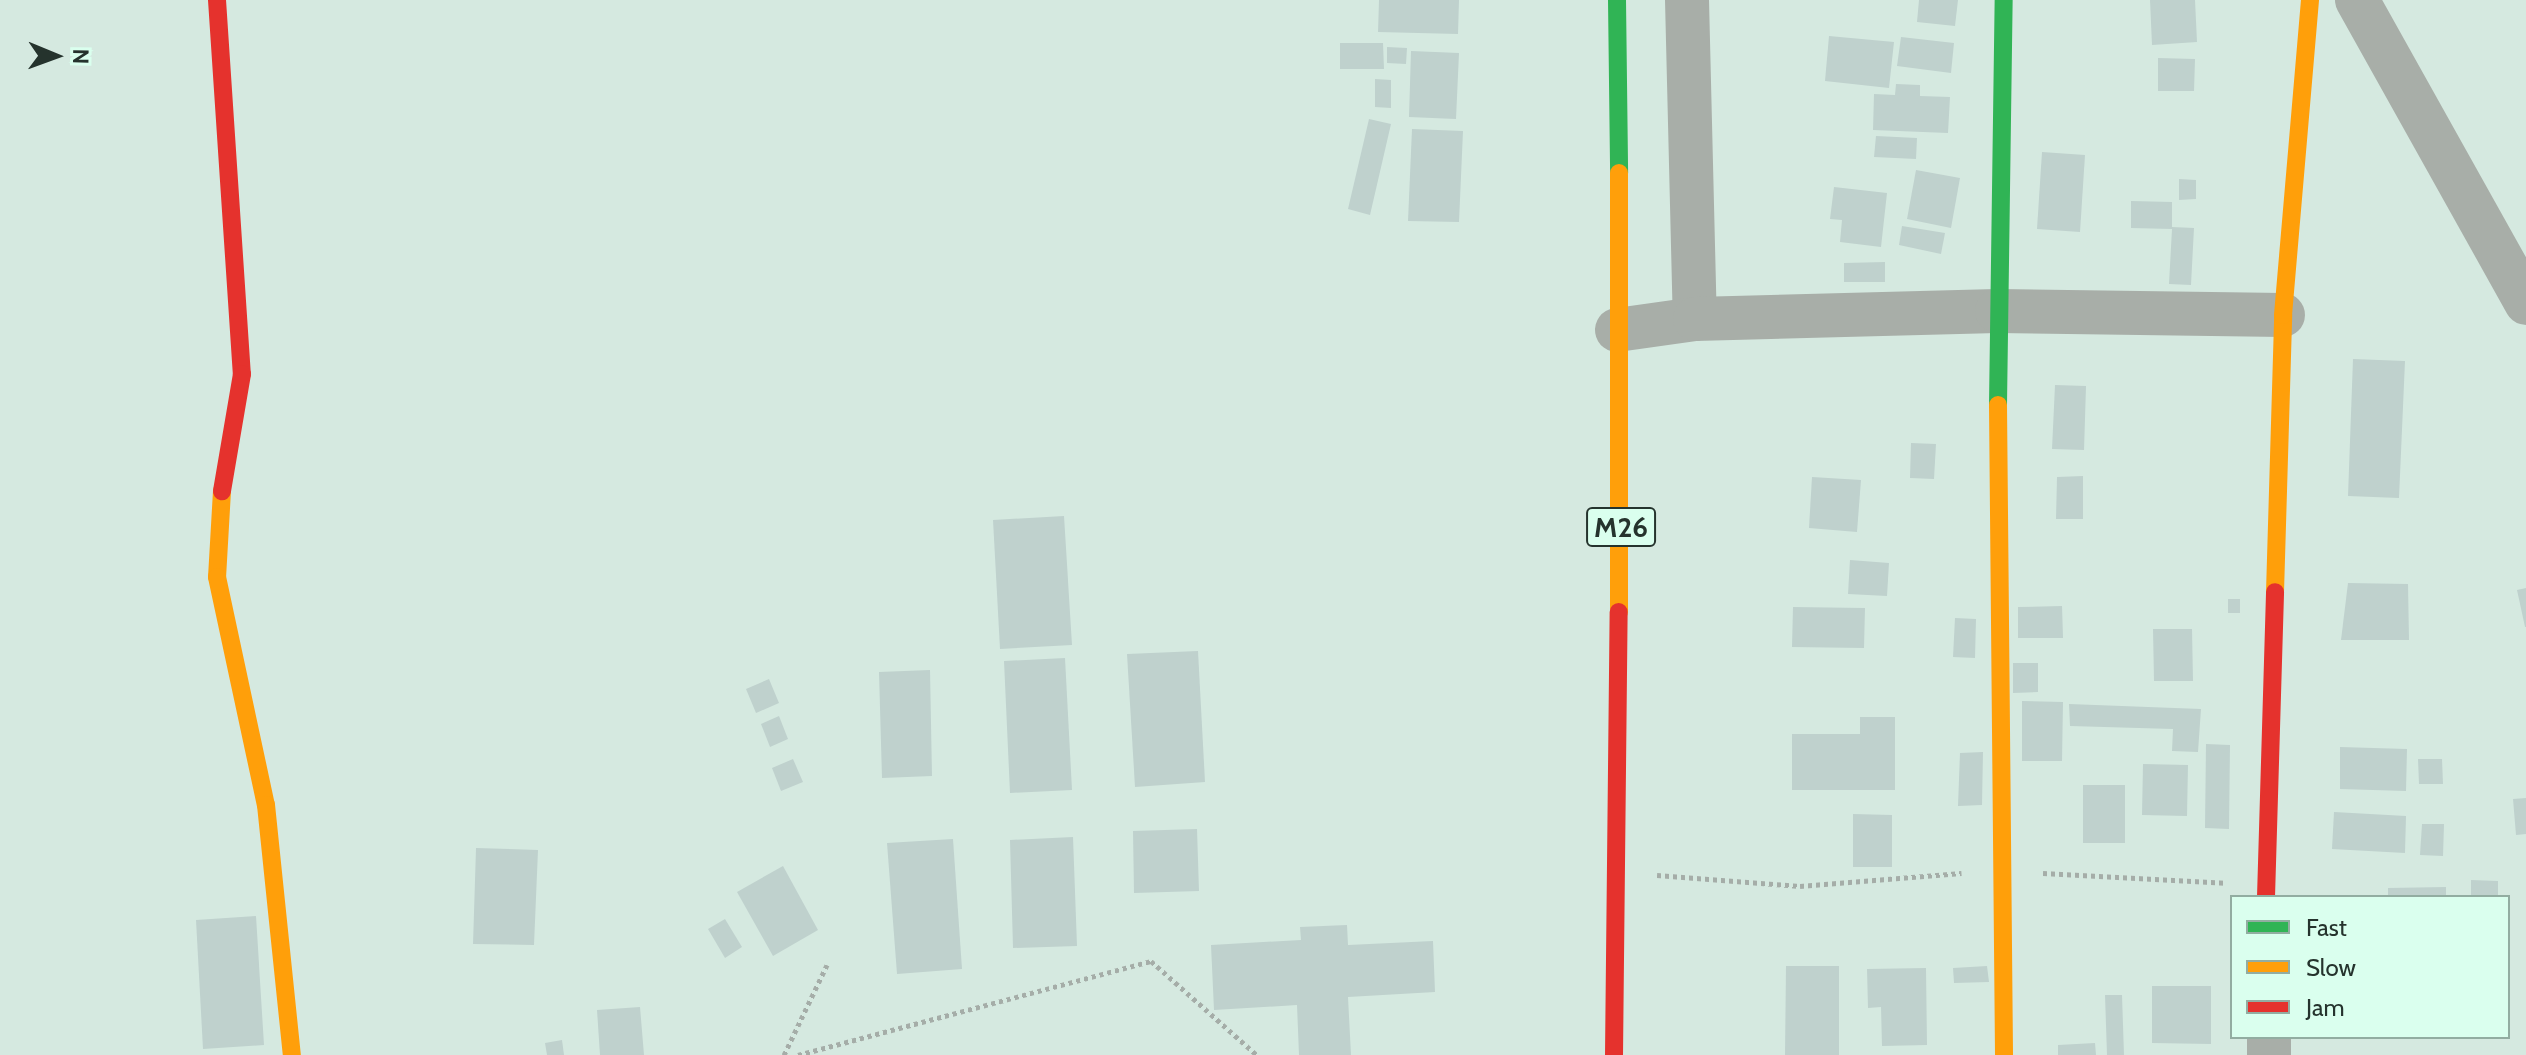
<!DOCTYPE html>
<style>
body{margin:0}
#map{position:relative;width:2526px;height:1055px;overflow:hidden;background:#d5e9e0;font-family:Cabin,sans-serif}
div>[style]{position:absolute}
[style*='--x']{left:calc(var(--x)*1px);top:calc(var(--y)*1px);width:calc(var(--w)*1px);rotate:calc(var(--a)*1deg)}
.building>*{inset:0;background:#bfd1cd}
.path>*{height:5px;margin-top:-2.5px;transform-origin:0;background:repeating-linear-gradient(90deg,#a5ada8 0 4px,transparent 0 8px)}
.street>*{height:44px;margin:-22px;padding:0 22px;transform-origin:22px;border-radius:22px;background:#a8aea8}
.fast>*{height:18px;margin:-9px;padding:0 9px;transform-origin:9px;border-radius:9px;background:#30b455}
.slow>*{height:18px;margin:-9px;padding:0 9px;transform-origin:9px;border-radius:9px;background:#ff9f0a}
.jam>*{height:18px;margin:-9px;padding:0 9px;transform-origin:9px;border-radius:9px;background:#e5322d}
span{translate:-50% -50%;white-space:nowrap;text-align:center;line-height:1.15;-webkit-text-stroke:7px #daffee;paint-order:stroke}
.shield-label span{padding:2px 6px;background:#daffee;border:2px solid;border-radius:6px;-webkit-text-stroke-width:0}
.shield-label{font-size:28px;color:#25332d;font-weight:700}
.legend{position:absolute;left:2230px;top:895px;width:280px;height:144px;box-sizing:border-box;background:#daffee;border:2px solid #92ada1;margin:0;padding:10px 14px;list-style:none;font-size:24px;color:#25332d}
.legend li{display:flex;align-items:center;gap:16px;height:40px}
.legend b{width:40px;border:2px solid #92ada1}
.north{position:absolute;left:16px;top:16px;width:80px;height:80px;-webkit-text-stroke:6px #daffee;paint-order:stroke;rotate:91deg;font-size:22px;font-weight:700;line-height:32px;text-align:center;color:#25332d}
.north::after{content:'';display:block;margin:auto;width:28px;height:36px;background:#25332d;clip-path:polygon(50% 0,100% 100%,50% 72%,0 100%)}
</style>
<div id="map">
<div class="building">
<div style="clip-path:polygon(1379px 0,1459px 0,1458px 34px,1378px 32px)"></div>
<div style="clip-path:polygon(1919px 0,1958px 0,1955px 26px,1917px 22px)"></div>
<div style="clip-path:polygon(2150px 0,2195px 0,2197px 42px,2152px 45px)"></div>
<div style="clip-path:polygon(1829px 36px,1894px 42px,1889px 88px,1825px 81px)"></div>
<div style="clip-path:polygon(1901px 37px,1954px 43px,1951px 73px,1897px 66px)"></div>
<div style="clip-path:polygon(1340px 43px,1383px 43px,1384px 69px,1340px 69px)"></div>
<div style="clip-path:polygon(1387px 47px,1407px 48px,1406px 64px,1387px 63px)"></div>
<div style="clip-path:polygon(1411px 51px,1459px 53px,1456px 119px,1409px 117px)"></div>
<div style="clip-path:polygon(2158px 58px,2195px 59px,2194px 91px,2158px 91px)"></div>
<div style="clip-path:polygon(1375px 79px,1391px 80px,1391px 108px,1375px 107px)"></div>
<div style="clip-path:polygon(1896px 84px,1920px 85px,1920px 96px,1950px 97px,1948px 133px,1873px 130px,1874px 94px,1895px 95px)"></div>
<div style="clip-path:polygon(1369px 119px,1391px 124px,1370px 215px,1348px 209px)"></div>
<div style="clip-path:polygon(1412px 129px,1463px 131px,1459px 222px,1408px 221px)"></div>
<div style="clip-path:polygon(1876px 136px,1917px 138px,1916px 159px,1874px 157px)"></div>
<div style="clip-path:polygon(2042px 152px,2085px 155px,2080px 232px,2037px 229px)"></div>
<div style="clip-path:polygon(1916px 170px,1960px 178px,1951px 228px,1907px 219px)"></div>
<div style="clip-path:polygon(2179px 179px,2196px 180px,2196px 199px,2179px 200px)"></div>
<div style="clip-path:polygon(1834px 187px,1887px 193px,1881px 247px,1840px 242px,1842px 220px,1830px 219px)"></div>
<div style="clip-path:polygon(2131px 201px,2172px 202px,2172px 227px,2194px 228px,2191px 285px,2169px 284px,2172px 229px,2131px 228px)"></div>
<div style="clip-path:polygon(1902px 226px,1945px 233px,1941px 254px,1899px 245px)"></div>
<div style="clip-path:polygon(1885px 262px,1885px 282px,1844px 282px,1844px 263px)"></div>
<div style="clip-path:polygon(2353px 359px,2405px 361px,2399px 498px,2348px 496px)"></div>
<div style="clip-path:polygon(2055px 385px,2086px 386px,2084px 450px,2052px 449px)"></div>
<div style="clip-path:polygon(1911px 443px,1936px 444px,1934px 479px,1910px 478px)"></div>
<div style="clip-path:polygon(2083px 476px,2083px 519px,2056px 519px,2057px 477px)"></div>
<div style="clip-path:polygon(1812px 477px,1861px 480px,1857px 532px,1809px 528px)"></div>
<div style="clip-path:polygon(1064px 516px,1072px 645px,1000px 649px,993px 520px)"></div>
<div style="clip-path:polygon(1850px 560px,1889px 563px,1887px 596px,1848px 594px)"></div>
<div style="clip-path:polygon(2348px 583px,2408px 584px,2409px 640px,2341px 640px)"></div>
<div style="clip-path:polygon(2526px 588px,2526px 627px,2525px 627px,2517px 590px)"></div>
<div style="clip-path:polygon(2228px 599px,2240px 599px,2240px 613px,2228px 613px)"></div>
<div style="clip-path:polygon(2062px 606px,2063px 638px,2018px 638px,2018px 607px)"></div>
<div style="clip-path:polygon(1793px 607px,1865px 608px,1864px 648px,1792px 647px)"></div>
<div style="clip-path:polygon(1955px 618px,1976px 619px,1975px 658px,1953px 657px)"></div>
<div style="clip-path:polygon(2153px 629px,2192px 629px,2193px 681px,2154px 681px)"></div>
<div style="clip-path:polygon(1198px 651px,1205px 782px,1135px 787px,1127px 654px)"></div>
<div style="clip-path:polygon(1065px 658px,1072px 790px,1010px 793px,1004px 661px)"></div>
<div style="clip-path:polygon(2013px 663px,2038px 663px,2038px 692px,2013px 693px)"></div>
<div style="clip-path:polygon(930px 670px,932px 776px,882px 778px,879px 672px)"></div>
<div style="clip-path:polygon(769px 679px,779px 703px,756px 713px,746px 689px)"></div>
<div style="clip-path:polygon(2022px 701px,2063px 702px,2062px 761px,2022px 761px)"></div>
<div style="clip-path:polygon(2069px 704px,2201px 709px,2198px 752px,2172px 751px,2173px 729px,2070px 726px)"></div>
<div style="clip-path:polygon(779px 716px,788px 739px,770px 747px,761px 724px)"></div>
<div style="clip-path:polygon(1860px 717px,1895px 717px,1895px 790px,1792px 790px,1792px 734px,1860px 734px)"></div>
<div style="clip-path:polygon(2206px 744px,2230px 745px,2229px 829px,2205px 828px)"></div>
<div style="clip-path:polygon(2340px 747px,2407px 749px,2406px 791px,2340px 789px)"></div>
<div style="clip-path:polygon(1983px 752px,1982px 805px,1958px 806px,1960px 753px)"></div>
<div style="clip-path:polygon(793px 759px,803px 782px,781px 791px,772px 768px)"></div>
<div style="clip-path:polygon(2418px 759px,2442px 759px,2443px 784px,2419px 784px)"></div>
<div style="clip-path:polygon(2143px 764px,2188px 765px,2187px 816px,2142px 815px)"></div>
<div style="clip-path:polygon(2083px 785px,2125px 785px,2125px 843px,2083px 843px)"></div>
<div style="clip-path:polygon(2526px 798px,2526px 834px,2516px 835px,2513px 799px)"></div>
<div style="clip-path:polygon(2334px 812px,2406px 816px,2405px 853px,2332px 849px)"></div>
<div style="clip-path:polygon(1853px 814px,1892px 815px,1892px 867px,1853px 867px)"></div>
<div style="clip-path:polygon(2422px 824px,2444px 824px,2443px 856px,2420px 855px)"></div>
<div style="clip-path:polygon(1197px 829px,1199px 891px,1134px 893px,1133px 831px)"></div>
<div style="clip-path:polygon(1073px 837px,1077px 946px,1013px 948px,1010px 840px)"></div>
<div style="clip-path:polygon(953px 839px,962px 969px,897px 974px,887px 843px)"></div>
<div style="clip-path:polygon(476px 848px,538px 850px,534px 945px,473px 944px)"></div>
<div style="clip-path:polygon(783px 866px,818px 930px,773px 956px,737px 892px)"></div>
<div style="clip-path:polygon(2471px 880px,2498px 881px,2498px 897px,2471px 897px)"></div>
<div style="clip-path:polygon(2446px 887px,2446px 897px,2388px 897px,2388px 888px)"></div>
<div style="clip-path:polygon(256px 916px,264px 1045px,203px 1049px,196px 920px)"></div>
<div style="clip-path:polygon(725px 919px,742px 947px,725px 958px,708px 929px)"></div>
<div style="clip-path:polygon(1347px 925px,1348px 945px,1433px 941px,1435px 992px,1348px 997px,1351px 1055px,1299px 1055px,1297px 1005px,1214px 1010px,1211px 945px,1301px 940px,1300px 927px)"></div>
<div style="clip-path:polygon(1786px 966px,1839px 966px,1839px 1055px,1785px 1055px)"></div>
<div style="clip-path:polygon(1987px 966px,1989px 982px,1954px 983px,1953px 968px)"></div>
<div style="clip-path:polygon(1926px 968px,1927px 1045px,1882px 1046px,1881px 1007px,1868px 1008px,1867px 969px)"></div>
<div style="clip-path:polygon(2152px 986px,2211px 986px,2211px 1044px,2152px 1043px)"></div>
<div style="clip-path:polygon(2105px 995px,2122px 995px,2124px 1055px,2107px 1055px)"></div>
<div style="clip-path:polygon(640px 1007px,644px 1055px,600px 1055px,597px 1010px)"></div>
<div style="clip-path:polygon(562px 1040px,564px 1055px,547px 1055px,545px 1043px)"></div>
<div style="clip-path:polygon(2095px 1043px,2096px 1055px,2058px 1055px,2058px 1045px)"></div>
</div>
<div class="path">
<div style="--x:2043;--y:873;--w:182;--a:3.1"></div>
<div style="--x:1657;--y:875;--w:143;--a:4.4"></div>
<div style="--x:1800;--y:886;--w:162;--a:-4.6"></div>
<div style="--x:784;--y:1055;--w:100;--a:-64.5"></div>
<div style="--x:798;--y:1055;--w:365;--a:-14.9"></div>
<div style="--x:1151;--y:961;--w:142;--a:41.6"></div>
</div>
<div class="street">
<div style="--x:1687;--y:0;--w:319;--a:88.6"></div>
<div style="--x:2357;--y:0;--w:347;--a:60.8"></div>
<div style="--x:1617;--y:330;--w:79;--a:-8"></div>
<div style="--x:1695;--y:319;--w:302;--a:-1.5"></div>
<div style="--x:1997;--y:311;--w:286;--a:0.8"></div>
<div style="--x:2269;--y:1037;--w:18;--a:90"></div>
</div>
<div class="fast">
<div style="--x:1617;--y:0;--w:173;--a:89.3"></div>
<div style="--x:1998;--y:405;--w:405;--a:-89.2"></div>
</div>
<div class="slow">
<div style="--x:1998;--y:405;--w:650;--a:89.47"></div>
<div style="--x:222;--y:491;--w:86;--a:93.3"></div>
<div style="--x:217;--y:577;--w:233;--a:77.9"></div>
<div style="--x:266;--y:805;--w:251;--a:84.1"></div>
<div style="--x:2275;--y:592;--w:277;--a:-88.3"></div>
<div style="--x:2283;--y:315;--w:316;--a:-85.1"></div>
<div style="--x:1619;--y:612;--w:439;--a:-90"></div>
</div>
<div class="jam">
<div style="--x:217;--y:0;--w:375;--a:86.2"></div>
<div style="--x:242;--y:374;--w:119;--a:99.7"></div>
<div style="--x:2266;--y:897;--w:305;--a:-88.3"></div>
<div style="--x:1614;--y:1055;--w:443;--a:-89.4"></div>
</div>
<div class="shield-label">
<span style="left:1621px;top:527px">M26</span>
</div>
<ul class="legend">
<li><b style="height:10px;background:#30b455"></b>Fast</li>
<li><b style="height:10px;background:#ff9f0a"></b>Slow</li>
<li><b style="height:10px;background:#e5322d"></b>Jam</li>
</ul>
<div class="north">N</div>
</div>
